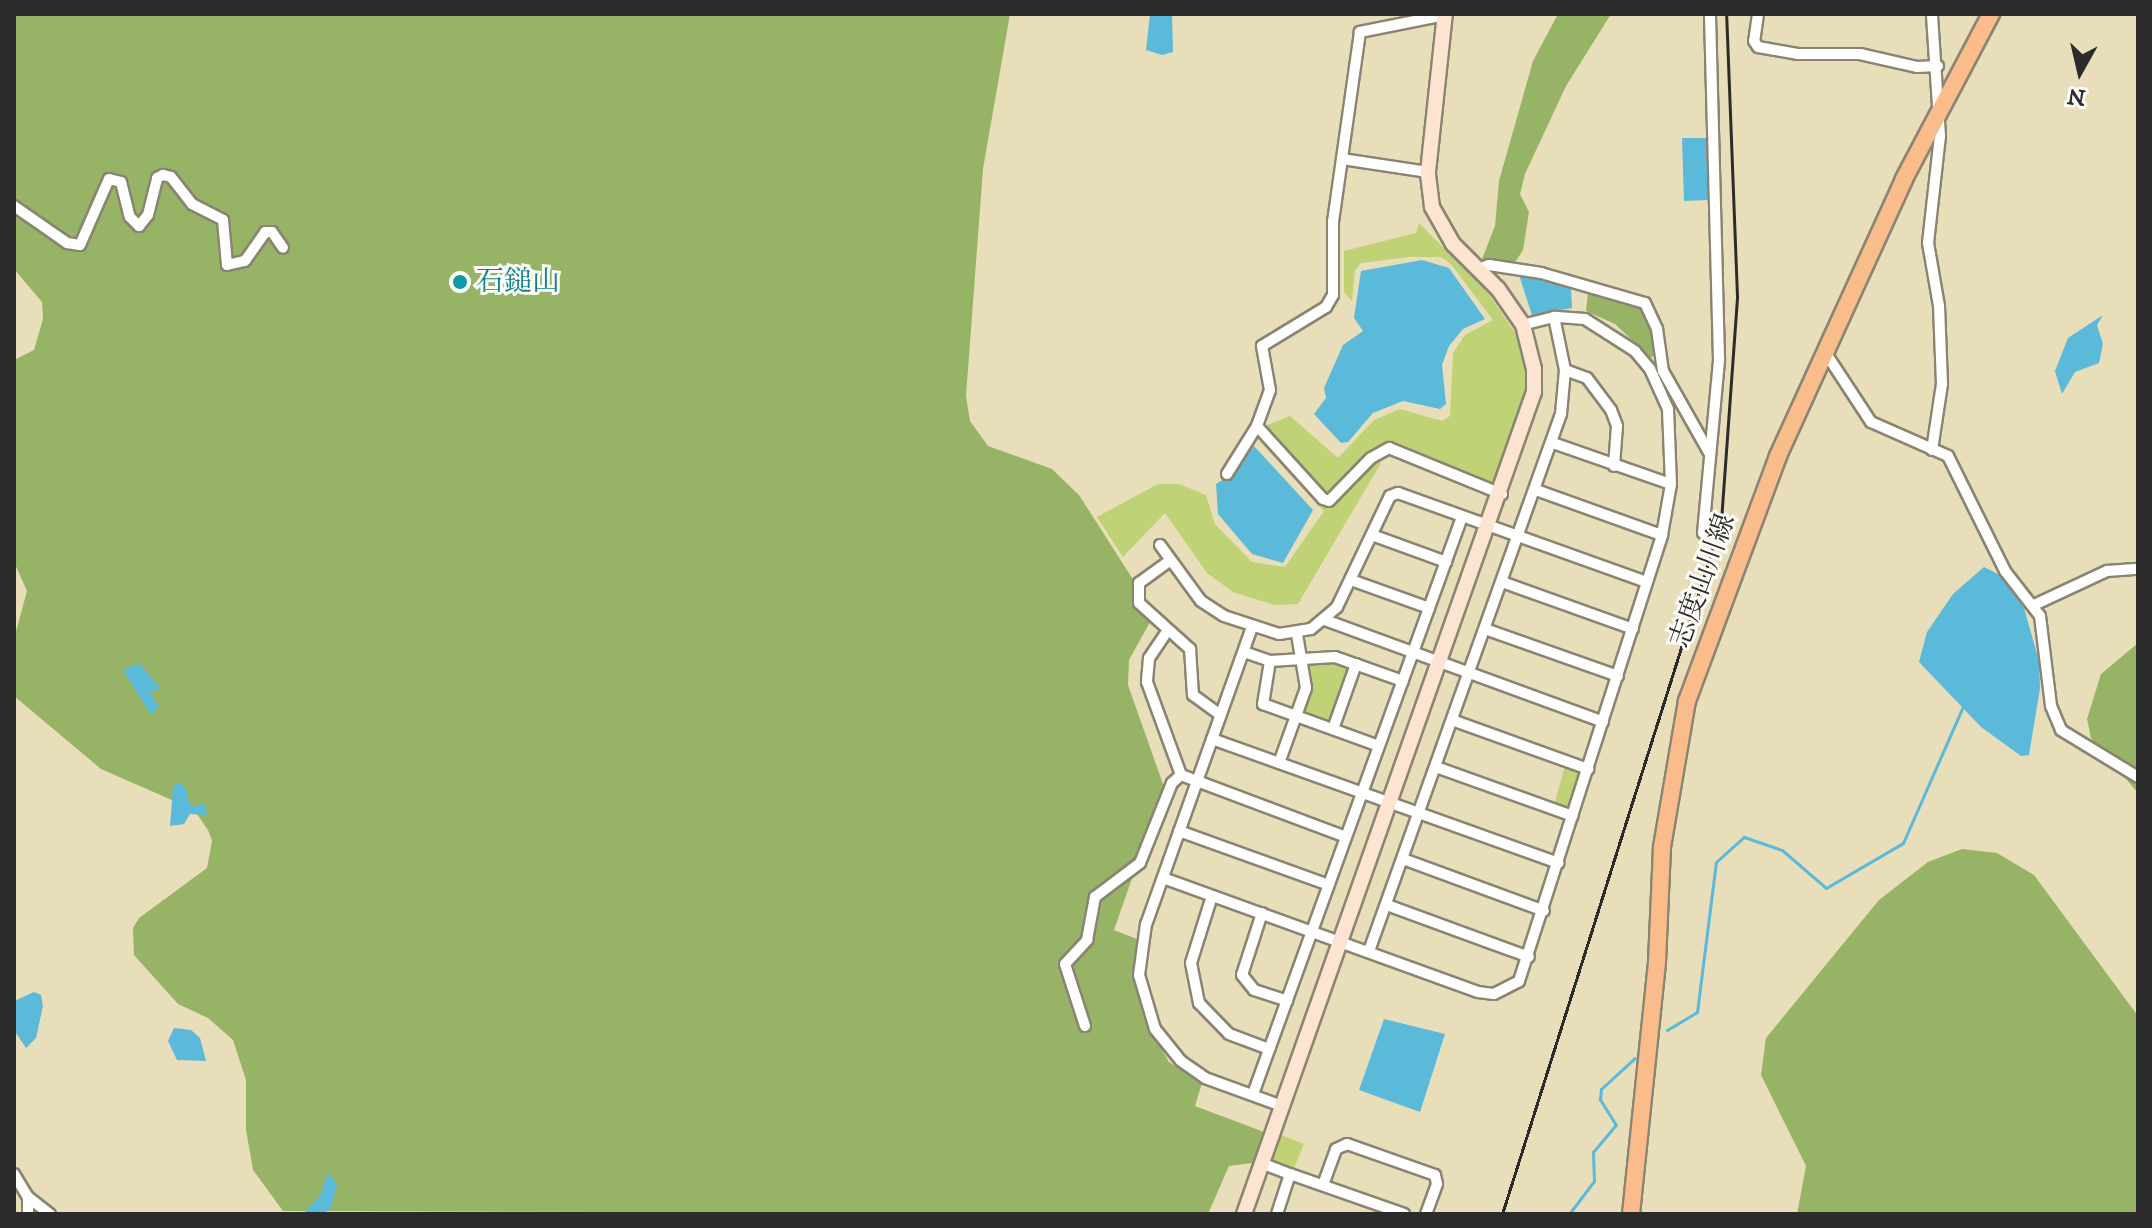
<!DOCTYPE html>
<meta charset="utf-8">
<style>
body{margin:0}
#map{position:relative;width:2152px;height:1228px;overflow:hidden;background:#e8deb9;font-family:"IM FELL DW Pica","Noto Serif JP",serif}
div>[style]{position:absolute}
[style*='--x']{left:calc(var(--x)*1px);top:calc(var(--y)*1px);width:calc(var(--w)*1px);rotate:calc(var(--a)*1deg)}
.green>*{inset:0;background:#bfd275}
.forest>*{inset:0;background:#97b466}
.water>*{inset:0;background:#5bb9d9}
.stream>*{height:3px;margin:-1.5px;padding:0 1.5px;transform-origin:1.5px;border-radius:1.5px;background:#5bb9d9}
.roads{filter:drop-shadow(2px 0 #8a8472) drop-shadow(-2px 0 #8a8472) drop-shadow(0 2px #8a8472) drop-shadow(0 -2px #8a8472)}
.street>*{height:10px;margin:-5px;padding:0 5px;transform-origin:5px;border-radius:5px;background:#fff}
.secondary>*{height:14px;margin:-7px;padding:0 7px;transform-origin:7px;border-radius:7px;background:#fde4d1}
.primary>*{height:16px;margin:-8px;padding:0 8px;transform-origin:8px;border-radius:8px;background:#fabc8b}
.rail>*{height:3px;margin:-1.5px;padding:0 1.5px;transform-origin:1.5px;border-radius:1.5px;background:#2b2b2b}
.dots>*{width:22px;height:22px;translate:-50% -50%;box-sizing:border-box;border:4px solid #fdfcf7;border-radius:50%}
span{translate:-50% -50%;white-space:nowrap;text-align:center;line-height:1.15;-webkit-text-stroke:6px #fdfcf7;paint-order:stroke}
.culture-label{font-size:28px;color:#0d838f}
.left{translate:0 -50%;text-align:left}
.street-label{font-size:28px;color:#2b2b2b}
.frame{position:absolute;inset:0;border:16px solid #2b2b2b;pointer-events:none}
.north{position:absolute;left:2040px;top:32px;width:80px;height:80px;-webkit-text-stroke:6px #fdfcf7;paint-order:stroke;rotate:188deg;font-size:22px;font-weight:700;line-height:32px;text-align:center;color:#2b2b2b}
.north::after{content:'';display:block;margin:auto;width:28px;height:36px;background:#2b2b2b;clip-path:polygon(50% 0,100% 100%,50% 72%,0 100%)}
</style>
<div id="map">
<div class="green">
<div style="clip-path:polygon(1419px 223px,1488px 293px,1522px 343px,1528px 399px,1494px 488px,1397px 446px,1382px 446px,1372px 453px,1381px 463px,1298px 604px,1274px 605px,1233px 592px,1207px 573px,1165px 513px,1123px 557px,1097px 517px,1158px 484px,1179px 484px,1206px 495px,1215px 524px,1252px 562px,1285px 567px,1324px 511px,1259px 438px,1265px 426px,1290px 416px,1338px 458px,1374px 420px,1400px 409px,1442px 421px,1450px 416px,1453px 353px,1465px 335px,1493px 320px,1451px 264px,1441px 257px,1409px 257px,1361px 263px,1355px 270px,1352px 301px,1344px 292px,1344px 251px,1416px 233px)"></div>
<div style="clip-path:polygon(1333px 661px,1350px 671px,1330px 725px,1302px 714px,1309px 687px,1307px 663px)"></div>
<div style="clip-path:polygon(1565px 766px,1584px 772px,1570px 812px,1554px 805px)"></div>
<div style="clip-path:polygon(1276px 1133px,1304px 1144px,1293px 1170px,1266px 1161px)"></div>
</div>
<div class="forest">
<div style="clip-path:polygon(14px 14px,1010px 14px,983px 169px,966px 396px,970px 421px,988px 446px,1052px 469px,1079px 495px,1134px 581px,1137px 606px,1150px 622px,1129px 660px,1128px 685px,1164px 787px,1114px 930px,1137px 939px,1135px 970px,1143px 1015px,1169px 1062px,1202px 1083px,1195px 1106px,1264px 1132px,1252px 1163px,1229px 1166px,1208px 1214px,283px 1211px,253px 1170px,246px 1130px,246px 1080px,233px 1040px,208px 1018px,178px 1004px,134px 955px,133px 928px,139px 918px,207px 868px,212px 841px,208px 830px,197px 814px,181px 804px,101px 769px,14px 696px,14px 639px,27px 591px,14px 562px,14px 360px,34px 350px,43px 319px,42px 302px,14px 269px)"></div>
<div style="clip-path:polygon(1558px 14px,1611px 14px,1566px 86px,1525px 174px,1520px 194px,1529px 212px,1523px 250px,1514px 264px,1482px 259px,1495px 226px,1499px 181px,1533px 61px)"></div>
<div style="clip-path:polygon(1588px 292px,1643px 309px,1653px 330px,1655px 354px,1651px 358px,1615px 324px,1586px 311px)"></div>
<div style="clip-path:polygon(2138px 643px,2138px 793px,2091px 738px,2087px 719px,2101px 674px)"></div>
<div style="clip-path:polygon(1962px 849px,1997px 853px,2034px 875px,2138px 1016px,2138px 1214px,1797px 1214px,1806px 1166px,1761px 1075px,1766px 1038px,1879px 900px,1928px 862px)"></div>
</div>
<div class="water">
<div style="clip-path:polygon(1150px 14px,1172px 14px,1173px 52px,1162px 55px,1146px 50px)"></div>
<div style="clip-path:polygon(1682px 138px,1706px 138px,1708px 200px,1684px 201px)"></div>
<div style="clip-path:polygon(1422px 260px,1449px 268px,1485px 319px,1463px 329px,1449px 346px,1442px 365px,1446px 404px,1440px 409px,1403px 401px,1373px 413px,1348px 442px,1341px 443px,1314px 414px,1326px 398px,1324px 388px,1343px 345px,1363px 331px,1354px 318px,1361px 271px)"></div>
<div style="clip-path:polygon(1519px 275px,1571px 288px,1572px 308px,1532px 315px)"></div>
<div style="clip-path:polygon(2103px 315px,2097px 325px,2103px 344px,2099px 363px,2075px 372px,2062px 394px,2055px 371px,2068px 338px)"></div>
<div style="clip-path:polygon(1254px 446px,1313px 510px,1283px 563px,1252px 554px,1218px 514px,1216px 484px,1232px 474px)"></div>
<div style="clip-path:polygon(1984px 567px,2000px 575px,2024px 608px,2039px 661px,2040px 688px,2029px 755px,2021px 756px,1981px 727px,1919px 662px,1927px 632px,1953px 594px)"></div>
<div style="clip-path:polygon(139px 663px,161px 689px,150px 692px,159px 707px,151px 715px,123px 670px)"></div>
<div style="clip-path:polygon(178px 782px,186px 789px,190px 806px,205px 804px,207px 815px,190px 814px,184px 824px,170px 826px,173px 787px)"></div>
<div style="clip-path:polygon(34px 992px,41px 995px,43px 1006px,36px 1038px,26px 1048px,14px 1030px,14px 1001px)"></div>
<div style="clip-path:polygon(1384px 1019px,1445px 1034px,1420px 1112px,1359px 1090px)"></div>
<div style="clip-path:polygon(174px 1028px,191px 1030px,200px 1038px,206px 1061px,177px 1060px,168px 1041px)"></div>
<div style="clip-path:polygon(328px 1173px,337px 1184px,331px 1208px,323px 1214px,303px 1214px,320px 1196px)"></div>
</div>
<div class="stream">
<div style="--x:1667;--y:1030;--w:35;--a:-31"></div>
<div style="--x:1697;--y:1012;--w:151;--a:-82.8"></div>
<div style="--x:1716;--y:862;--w:38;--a:-42"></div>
<div style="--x:1744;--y:837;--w:40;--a:18.9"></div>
<div style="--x:1782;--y:850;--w:58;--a:40.8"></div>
<div style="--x:1826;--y:888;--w:89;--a:-30.3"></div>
<div style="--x:1903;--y:843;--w:150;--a:-66.3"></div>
<div style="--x:1569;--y:1214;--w:41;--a:-52.9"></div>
<div style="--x:1594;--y:1181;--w:29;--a:-92"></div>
<div style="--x:1593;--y:1152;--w:35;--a:-50"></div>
<div style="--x:1616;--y:1125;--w:31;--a:-122"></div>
<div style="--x:1600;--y:1099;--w:10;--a:-84"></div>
<div style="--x:1601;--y:1089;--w:46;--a:-42.4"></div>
</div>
<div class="roads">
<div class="street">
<div style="--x:1758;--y:14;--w:27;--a:98"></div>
<div style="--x:1754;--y:41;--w:7;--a:56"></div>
<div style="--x:1758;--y:47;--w:40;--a:10"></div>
<div style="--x:1797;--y:54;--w:63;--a:0"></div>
<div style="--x:1860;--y:54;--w:58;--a:12.8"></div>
<div style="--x:1917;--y:67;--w:21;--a:-3"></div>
<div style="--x:1445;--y:15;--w:87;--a:168.7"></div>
<div style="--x:1360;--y:32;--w:191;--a:98.1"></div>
<div style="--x:1333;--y:221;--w:74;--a:90"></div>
<div style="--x:1333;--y:295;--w:14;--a:120"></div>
<div style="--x:1326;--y:307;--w:75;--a:148.6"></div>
<div style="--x:1262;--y:346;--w:45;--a:79.7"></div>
<div style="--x:1270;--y:390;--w:38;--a:110"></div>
<div style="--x:1257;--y:426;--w:98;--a:47.9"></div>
<div style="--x:1323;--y:499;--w:6;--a:18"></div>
<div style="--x:1329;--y:501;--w:60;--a:-45.7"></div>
<div style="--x:1371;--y:458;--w:21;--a:-29"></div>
<div style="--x:1389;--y:448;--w:122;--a:22.2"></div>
<div style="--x:1342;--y:159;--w:87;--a:8.6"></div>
<div style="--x:14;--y:206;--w:65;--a:34.9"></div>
<div style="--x:67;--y:243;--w:13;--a:9"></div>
<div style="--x:80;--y:245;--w:72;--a:-66.3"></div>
<div style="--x:109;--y:179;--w:12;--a:14"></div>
<div style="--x:121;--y:182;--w:36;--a:76"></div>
<div style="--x:130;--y:217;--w:13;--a:45"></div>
<div style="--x:139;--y:226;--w:14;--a:-51"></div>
<div style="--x:148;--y:215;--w:38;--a:-76"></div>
<div style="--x:157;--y:178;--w:7;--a:-27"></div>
<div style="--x:163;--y:175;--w:8;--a:14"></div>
<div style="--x:171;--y:177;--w:34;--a:52"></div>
<div style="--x:192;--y:204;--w:35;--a:27"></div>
<div style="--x:223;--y:220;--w:45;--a:84.9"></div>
<div style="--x:227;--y:265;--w:18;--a:-13"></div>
<div style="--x:245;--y:261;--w:35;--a:-55"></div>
<div style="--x:265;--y:232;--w:7;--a:0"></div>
<div style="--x:272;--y:232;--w:19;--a:55"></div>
<div style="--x:1478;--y:269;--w:12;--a:-20"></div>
<div style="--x:1489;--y:265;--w:53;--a:8.7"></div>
<div style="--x:1541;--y:273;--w:108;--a:16.1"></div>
<div style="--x:1645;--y:303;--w:29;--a:65"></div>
<div style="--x:1657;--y:329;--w:42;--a:81.9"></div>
<div style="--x:1663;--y:371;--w:95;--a:60.5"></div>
<div style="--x:1825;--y:352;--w:84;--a:56.7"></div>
<div style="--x:1871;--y:422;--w:84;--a:23.8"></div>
<div style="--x:1948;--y:456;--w:128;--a:63.6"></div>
<div style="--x:2005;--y:571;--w:57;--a:52.1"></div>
<div style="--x:2040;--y:616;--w:91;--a:83"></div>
<div style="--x:2051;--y:706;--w:26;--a:67"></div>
<div style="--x:2061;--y:730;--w:90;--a:31.4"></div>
<div style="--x:1565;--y:370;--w:23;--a:20"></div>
<div style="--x:1587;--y:378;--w:40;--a:53"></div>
<div style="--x:1611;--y:410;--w:17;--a:69"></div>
<div style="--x:1617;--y:426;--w:40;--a:94.3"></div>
<div style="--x:1553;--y:443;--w:125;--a:19.2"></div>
<div style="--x:1932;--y:450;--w:67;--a:-81.4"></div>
<div style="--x:1942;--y:384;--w:78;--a:-92.2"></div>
<div style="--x:1939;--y:306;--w:64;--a:-99.9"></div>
<div style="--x:1928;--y:243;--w:108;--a:-83.6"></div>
<div style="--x:1940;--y:136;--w:122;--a:-93.8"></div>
<div style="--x:1227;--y:474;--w:57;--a:-58"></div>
<div style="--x:1536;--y:490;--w:134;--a:19.7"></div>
<div style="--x:1703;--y:533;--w:175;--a:-84.7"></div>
<div style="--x:1719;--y:359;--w:345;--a:-91.5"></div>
<div style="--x:1372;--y:535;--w:79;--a:20"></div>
<div style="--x:1160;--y:545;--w:69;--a:53.8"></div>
<div style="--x:1201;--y:601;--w:27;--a:33"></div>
<div style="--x:1224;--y:616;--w:58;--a:18.1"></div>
<div style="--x:1279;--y:634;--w:32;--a:-9"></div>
<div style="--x:1311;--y:629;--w:34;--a:-40"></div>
<div style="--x:1337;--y:607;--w:123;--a:-64.5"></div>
<div style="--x:1390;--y:496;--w:9;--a:-21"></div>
<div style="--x:1398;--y:493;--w:264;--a:19.7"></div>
<div style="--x:1168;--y:562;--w:36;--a:144"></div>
<div style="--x:1139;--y:583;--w:20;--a:90"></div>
<div style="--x:1139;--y:603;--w:69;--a:42"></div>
<div style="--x:1190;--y:649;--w:46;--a:86.3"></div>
<div style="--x:1193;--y:695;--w:34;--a:36"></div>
<div style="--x:1351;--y:580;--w:83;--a:19.7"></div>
<div style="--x:1502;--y:582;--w:139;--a:19.7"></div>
<div style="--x:2034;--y:605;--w:81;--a:-25"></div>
<div style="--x:2107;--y:571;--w:31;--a:-4"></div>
<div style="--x:1325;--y:620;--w:296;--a:20.1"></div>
<div style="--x:1252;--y:627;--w:315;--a:109.6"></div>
<div style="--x:1146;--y:924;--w:51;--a:97.8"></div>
<div style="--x:1139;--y:975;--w:56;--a:73.5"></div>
<div style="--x:1155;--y:1029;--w:41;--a:50.9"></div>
<div style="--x:1181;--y:1061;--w:29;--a:35"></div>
<div style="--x:1205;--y:1078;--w:82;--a:20"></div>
<div style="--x:1485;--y:629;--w:141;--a:19.5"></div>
<div style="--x:1166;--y:633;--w:30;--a:124"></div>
<div style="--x:1149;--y:658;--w:24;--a:95"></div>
<div style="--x:1147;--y:682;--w:99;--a:69.9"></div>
<div style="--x:1181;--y:775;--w:176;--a:20.6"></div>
<div style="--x:1244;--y:652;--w:28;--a:19"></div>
<div style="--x:1270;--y:661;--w:65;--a:-3.5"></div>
<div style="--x:1335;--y:657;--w:72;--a:19.4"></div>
<div style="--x:1270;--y:661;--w:44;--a:99.2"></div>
<div style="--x:1263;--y:704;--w:123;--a:19.9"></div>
<div style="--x:1452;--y:720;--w:145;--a:19.8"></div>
<div style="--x:1333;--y:729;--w:69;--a:-70.5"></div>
<div style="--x:1212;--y:739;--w:368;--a:19.7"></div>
<div style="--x:1279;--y:763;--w:80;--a:-70.2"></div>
<div style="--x:1306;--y:688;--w:55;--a:-99.5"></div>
<div style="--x:1436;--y:767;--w:145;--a:19.7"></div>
<div style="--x:1179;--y:831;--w:159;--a:19.8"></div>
<div style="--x:1403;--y:859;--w:150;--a:20.2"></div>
<div style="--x:1163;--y:878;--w:335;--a:19.9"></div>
<div style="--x:1478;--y:992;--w:16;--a:7"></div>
<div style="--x:1494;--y:994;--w:28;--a:-27"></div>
<div style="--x:1519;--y:981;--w:468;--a:-72.2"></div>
<div style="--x:1662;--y:535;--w:52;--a:-80"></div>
<div style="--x:1671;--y:484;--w:75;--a:-92.3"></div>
<div style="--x:1668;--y:409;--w:44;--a:-114.2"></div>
<div style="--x:1650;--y:369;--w:23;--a:-130"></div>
<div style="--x:1635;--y:351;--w:59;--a:-147.4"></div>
<div style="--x:1585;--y:319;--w:31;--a:-176"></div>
<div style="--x:1554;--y:317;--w:32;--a:166"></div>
<div style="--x:1212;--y:896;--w:70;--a:107.4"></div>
<div style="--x:1191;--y:963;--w:41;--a:78.7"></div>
<div style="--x:1199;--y:1003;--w:43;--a:45.9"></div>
<div style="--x:1229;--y:1034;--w:43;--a:20.6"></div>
<div style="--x:1387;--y:905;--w:151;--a:20.1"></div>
<div style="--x:1262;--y:913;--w:65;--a:107.9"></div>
<div style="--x:1242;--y:975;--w:19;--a:51"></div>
<div style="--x:1254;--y:990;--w:35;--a:18"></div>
<div style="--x:1369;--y:951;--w:570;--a:-70.33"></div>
<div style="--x:1561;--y:414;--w:44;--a:-84.8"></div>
<div style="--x:1565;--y:370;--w:54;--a:-101.7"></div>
<div style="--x:1085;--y:1026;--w:65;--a:-107.9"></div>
<div style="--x:1065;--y:964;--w:33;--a:-47"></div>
<div style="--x:1087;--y:940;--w:44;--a:-79.5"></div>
<div style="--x:1095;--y:897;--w:56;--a:-37.1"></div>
<div style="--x:1140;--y:863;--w:86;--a:-68.2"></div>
<div style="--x:1172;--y:783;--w:12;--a:-42"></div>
<div style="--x:1253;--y:1094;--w:614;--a:-70.09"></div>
<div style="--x:1261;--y:1163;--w:31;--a:21"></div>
<div style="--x:14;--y:1174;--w:27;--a:59"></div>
<div style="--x:28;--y:1197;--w:28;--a:38"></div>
<div style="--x:1323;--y:1185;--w:38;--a:-70"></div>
<div style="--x:1336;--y:1149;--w:12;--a:-24"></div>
<div style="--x:1347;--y:1144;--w:93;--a:19.4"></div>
<div style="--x:1435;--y:1175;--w:9;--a:77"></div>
<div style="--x:1437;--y:1184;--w:32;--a:110"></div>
<div style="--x:28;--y:1197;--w:17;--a:90"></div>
<div style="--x:1277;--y:1214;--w:42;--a:-72"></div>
<div style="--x:1290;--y:1174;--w:121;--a:19.3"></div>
</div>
<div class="secondary">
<div style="--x:1244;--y:1214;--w:872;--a:-70.57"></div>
<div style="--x:1534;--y:392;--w:23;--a:-90"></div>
<div style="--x:1534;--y:369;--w:45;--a:-104"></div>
<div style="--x:1523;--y:325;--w:44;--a:-124.8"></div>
<div style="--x:1498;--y:289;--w:64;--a:-135"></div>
<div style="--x:1453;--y:244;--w:43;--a:-119.6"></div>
<div style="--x:1432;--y:207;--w:35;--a:-97"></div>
<div style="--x:1428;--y:172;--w:159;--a:-83.9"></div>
</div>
<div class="primary">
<div style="--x:1631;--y:1214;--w:253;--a:-84.1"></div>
<div style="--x:1657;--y:962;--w:115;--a:-87.5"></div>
<div style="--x:1662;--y:847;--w:148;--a:-80.3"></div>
<div style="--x:1687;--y:701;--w:261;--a:-69.6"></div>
<div style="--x:1778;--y:456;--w:304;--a:-65.5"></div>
<div style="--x:1904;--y:179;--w:187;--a:-62.2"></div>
</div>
</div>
<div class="rail">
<div style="--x:1502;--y:1214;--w:727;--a:-72.46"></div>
<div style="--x:1721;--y:521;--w:226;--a:-85.9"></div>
<div style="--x:1737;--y:296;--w:282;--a:-92.2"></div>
</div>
<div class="dots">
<div style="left:460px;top:282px;background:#0f9aa8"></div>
</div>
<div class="culture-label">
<span class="left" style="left:476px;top:282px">石鎚山</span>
</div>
<div class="street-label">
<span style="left:1703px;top:581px;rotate:-70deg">志度山川線</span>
</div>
<div class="frame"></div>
<div class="north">N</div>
</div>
